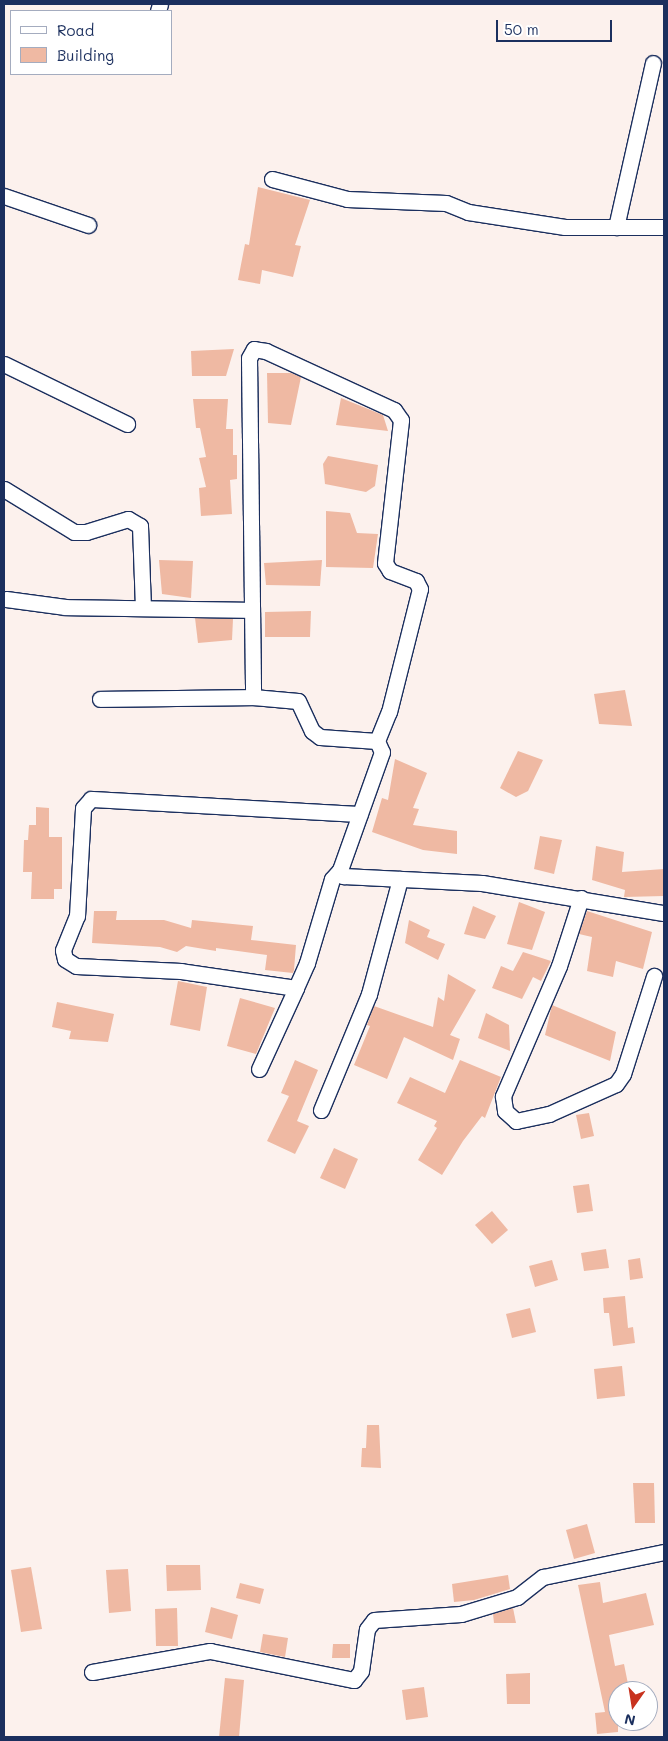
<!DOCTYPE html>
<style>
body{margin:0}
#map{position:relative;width:668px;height:1741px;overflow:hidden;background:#fcf1ed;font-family:Mali,sans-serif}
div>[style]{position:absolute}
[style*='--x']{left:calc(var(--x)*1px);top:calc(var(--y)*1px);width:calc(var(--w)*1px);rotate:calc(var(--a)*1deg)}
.building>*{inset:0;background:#efb9a3}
.roads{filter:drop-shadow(1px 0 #1b2f5e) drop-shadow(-1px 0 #1b2f5e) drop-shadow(0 1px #1b2f5e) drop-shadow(0 -1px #1b2f5e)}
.minor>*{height:15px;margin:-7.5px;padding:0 7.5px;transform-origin:7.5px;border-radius:7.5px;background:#fff}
span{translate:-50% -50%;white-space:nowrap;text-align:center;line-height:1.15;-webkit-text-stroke:4px #fff;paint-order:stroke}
.frame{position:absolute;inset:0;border:5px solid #1b2f5e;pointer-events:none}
.legend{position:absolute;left:10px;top:10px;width:162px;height:65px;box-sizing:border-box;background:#fff;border:1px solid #a4acbf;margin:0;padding:6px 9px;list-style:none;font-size:15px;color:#1b2f5e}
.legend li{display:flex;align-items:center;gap:10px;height:25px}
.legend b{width:25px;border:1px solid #a4acbf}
.north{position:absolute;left:608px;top:1681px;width:50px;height:50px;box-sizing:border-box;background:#fff;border:1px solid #a4acbf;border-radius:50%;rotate:193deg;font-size:14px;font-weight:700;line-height:20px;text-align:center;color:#1b2f5e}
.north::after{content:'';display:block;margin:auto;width:18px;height:22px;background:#c8321e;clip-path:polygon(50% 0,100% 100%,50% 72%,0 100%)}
.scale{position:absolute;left:496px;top:20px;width:116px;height:22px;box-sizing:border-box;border:2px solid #1b2f5e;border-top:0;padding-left:6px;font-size:15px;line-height:18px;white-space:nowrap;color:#1b2f5e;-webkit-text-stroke:4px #fff;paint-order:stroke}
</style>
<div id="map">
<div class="building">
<div style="clip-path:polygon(258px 187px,310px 200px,295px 245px,301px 246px,293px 277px,262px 270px,260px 284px,238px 280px,245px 244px,249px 245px)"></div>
<div style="clip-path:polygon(234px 349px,226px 376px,192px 376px,191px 351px)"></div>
<div style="clip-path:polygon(267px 373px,291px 373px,301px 377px,291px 425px,268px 423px)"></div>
<div style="clip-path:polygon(341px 398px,383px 415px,388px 431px,336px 425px)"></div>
<div style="clip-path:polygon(193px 399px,228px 399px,226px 429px,233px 429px,233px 455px,237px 455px,237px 479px,230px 480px,232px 514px,201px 516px,199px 488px,206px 487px,199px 458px,206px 457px,200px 428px,196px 428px)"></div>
<div style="clip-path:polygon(328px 456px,378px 465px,375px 486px,366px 492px,325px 484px,323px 464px)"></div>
<div style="clip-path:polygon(326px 511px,350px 513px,357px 533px,378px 534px,373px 568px,326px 567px)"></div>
<div style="clip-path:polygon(159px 560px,193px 561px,191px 598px,162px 594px)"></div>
<div style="clip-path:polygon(322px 560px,320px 586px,266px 585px,264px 563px)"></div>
<div style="clip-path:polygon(311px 611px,310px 637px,265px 637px,265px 612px)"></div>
<div style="clip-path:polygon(195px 618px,233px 619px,232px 640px,198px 643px)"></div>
<div style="clip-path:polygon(625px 690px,632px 726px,599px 724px,594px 694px)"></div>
<div style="clip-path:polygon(518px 751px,543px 760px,528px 791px,516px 797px,500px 788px)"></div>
<div style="clip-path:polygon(395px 759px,427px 773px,413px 808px,419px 809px,413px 825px,457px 831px,457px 854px,423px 850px,372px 832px,382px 798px,388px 800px)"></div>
<div style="clip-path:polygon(36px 807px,49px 808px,49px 837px,62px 837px,62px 889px,54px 889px,54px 899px,31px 899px,32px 872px,23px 872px,24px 840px,28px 840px,29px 825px,36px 825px)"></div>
<div style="clip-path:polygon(540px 836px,562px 840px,554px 874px,534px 869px)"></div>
<div style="clip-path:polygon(596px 846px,624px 852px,622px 872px,664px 869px,664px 896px,624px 897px,625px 890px,592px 880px)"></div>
<div style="clip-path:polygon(519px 902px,545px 912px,532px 950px,507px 944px)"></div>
<div style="clip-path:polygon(473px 906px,496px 916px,485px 939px,464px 934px)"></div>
<div style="clip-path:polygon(94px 911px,117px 911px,116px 920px,164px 920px,191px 928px,192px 920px,253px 926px,251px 940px,296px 945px,294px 970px,293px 973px,265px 970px,267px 955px,216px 948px,216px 951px,186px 946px,177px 952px,160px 947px,92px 943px)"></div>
<div style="clip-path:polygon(587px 911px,652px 932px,643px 969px,616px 961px,613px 977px,587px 971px,592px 937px,579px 934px)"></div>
<div style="clip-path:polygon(409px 920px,430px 930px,427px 937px,445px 944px,438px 960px,405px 943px)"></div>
<div style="clip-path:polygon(523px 952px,551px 961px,541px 981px,533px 977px,522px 999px,492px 988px,501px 966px,513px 971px)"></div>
<div style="clip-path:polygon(448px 974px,476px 990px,450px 1035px,460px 1039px,453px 1060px,404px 1037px,387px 1079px,354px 1065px,370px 1026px,367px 1025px,374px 1006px,433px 1027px,438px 997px,444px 1001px)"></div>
<div style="clip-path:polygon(178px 981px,207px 987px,200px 1031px,170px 1025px)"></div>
<div style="clip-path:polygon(240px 998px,275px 1008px,256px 1054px,227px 1046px)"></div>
<div style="clip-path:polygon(57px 1002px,114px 1014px,108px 1042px,69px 1039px,71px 1031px,52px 1027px)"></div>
<div style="clip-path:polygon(552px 1005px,616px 1032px,610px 1061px,545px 1035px)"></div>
<div style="clip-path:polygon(486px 1013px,509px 1025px,510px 1051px,478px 1038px)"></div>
<div style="clip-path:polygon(295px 1060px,318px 1070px,297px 1121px,309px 1126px,295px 1154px,267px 1141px,289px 1096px,281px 1093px)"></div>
<div style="clip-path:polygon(460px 1060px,501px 1077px,485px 1118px,482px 1116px,463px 1141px,442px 1175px,418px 1160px,437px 1128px,434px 1126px,437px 1121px,397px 1103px,410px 1077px,445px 1093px)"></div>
<div style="clip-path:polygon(589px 1113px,594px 1136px,581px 1139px,576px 1115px)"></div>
<div style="clip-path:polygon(334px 1148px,358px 1159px,345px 1189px,320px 1178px)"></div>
<div style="clip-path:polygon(589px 1184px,593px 1211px,577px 1213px,573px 1186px)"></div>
<div style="clip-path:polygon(492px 1211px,508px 1230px,492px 1244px,475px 1225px)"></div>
<div style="clip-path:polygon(606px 1249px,609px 1268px,584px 1271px,581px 1253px)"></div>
<div style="clip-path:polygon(640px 1258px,643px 1278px,630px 1280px,628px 1260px)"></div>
<div style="clip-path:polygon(552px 1260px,558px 1280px,535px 1287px,529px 1266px)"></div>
<div style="clip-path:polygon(625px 1296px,628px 1328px,633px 1327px,635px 1343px,613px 1346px,609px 1313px,604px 1313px,603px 1298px)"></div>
<div style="clip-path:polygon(530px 1308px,536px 1332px,512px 1338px,506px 1314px)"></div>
<div style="clip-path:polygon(622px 1366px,625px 1396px,597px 1399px,594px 1369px)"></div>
<div style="clip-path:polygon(367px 1425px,379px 1425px,381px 1468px,361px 1467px,362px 1448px,366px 1448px)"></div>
<div style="clip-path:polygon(633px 1483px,654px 1483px,655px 1523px,635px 1523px)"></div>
<div style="clip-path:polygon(587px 1524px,595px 1553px,574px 1559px,566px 1530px)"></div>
<div style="clip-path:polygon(166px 1565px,200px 1565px,201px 1590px,167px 1591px)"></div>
<div style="clip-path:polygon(31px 1567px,42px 1629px,21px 1632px,11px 1570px)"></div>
<div style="clip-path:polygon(128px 1569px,131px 1611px,109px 1613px,106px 1570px)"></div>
<div style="clip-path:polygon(508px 1575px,510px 1589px,474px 1600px,454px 1602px,452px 1584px)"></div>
<div style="clip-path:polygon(600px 1582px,603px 1603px,646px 1593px,654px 1625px,609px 1635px,615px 1666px,624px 1664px,629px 1689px,618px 1691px,618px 1732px,597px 1734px,595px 1713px,605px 1712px,578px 1585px)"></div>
<div style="clip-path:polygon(240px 1583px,264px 1589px,260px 1604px,236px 1598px)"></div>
<div style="clip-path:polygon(211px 1607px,238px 1615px,232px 1639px,205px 1632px)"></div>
<div style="clip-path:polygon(177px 1608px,178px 1646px,156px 1646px,155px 1609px)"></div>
<div style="clip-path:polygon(513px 1608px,516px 1623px,494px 1623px,493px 1614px)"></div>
<div style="clip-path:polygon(263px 1634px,288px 1638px,285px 1657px,260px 1652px)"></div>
<div style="clip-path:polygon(333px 1644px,350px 1644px,350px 1658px,332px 1658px)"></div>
<div style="clip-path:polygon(530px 1673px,530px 1704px,507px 1704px,506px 1674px)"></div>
<div style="clip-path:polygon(225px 1678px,244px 1680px,239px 1737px,219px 1737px)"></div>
<div style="clip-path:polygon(424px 1687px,428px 1717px,406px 1720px,402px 1690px)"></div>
</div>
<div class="roads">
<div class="minor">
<div style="--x:158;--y:11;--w:7;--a:-74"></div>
<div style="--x:272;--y:179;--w:78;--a:14.9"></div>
<div style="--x:347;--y:199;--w:99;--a:2.3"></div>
<div style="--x:446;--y:203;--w:24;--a:22"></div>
<div style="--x:468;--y:212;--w:98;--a:8.8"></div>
<div style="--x:565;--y:227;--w:99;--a:0"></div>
<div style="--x:4;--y:196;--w:89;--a:19"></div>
<div style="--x:616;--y:227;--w:168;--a:-77.3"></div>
<div style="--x:4;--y:364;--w:137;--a:26"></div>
<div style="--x:4;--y:489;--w:82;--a:31.6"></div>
<div style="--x:74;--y:532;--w:12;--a:0"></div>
<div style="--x:86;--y:532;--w:44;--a:-17.2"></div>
<div style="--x:128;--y:519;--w:14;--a:30"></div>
<div style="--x:140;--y:526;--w:82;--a:87.9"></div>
<div style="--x:6;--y:599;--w:60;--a:7.7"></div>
<div style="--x:65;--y:607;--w:186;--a:0.9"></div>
<div style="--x:100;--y:699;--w:153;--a:-0.7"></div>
<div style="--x:377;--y:741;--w:31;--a:-68"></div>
<div style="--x:389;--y:712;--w:127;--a:-75.9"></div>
<div style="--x:420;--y:589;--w:9;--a:-117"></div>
<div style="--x:416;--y:581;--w:28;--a:-159"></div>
<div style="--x:390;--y:571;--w:9;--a:-122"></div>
<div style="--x:385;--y:563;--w:144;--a:-83.6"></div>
<div style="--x:401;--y:420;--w:12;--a:-125"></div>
<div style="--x:394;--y:410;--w:141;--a:-155.3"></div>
<div style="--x:266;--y:351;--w:12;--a:-171"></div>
<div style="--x:254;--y:349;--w:10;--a:119"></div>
<div style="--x:249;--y:358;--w:339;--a:89.3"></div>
<div style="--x:253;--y:697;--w:45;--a:5.1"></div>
<div style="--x:298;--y:701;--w:33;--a:65"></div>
<div style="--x:312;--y:731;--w:10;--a:37"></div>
<div style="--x:320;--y:737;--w:57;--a:4"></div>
<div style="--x:377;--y:741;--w:12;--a:66"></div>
<div style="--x:382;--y:752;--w:125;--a:109.6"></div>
<div style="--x:340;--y:870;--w:7;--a:63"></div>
<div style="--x:343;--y:876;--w:139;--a:2.9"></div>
<div style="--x:482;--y:883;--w:184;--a:9.4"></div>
<div style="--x:340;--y:870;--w:12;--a:132"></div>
<div style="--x:332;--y:879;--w:88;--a:106.6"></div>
<div style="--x:307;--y:963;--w:27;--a:114"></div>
<div style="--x:296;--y:988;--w:116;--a:-171.6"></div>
<div style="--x:181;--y:971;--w:105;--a:-177.3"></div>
<div style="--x:76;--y:966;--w:13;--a:-148"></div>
<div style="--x:65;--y:959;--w:9;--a:-103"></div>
<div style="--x:63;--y:950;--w:37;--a:-68"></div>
<div style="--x:77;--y:916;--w:108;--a:-86.8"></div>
<div style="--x:83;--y:808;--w:12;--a:-48"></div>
<div style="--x:91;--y:799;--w:269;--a:3.2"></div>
<div style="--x:581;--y:898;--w:71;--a:107.9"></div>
<div style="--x:559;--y:966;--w:142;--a:113.3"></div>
<div style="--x:503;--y:1096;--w:15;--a:82"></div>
<div style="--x:505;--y:1111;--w:15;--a:42"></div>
<div style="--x:516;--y:1121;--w:34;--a:-12"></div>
<div style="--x:549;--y:1114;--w:73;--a:-24.1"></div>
<div style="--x:616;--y:1084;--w:12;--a:-55"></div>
<div style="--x:623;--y:1074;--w:103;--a:-72.4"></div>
<div style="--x:259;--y:1069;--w:89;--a:-65.4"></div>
<div style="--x:321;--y:1110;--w:126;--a:-67.5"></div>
<div style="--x:369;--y:994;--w:119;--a:-74.9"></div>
<div style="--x:92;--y:1672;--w:120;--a:-10.1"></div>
<div style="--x:210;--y:1651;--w:147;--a:11.4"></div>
<div style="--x:354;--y:1680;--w:11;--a:-52"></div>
<div style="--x:361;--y:1671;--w:42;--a:-81.9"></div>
<div style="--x:367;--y:1629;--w:11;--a:-52"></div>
<div style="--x:374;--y:1620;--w:87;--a:-3.9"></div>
<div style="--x:461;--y:1614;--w:59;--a:-16.9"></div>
<div style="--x:517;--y:1597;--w:33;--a:-38"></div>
<div style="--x:543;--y:1577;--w:124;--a:-11.7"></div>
</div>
</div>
<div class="frame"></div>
<ul class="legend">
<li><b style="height:6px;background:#fff"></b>Road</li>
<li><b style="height:14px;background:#efb9a3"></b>Building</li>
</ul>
<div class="north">N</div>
<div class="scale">50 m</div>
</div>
